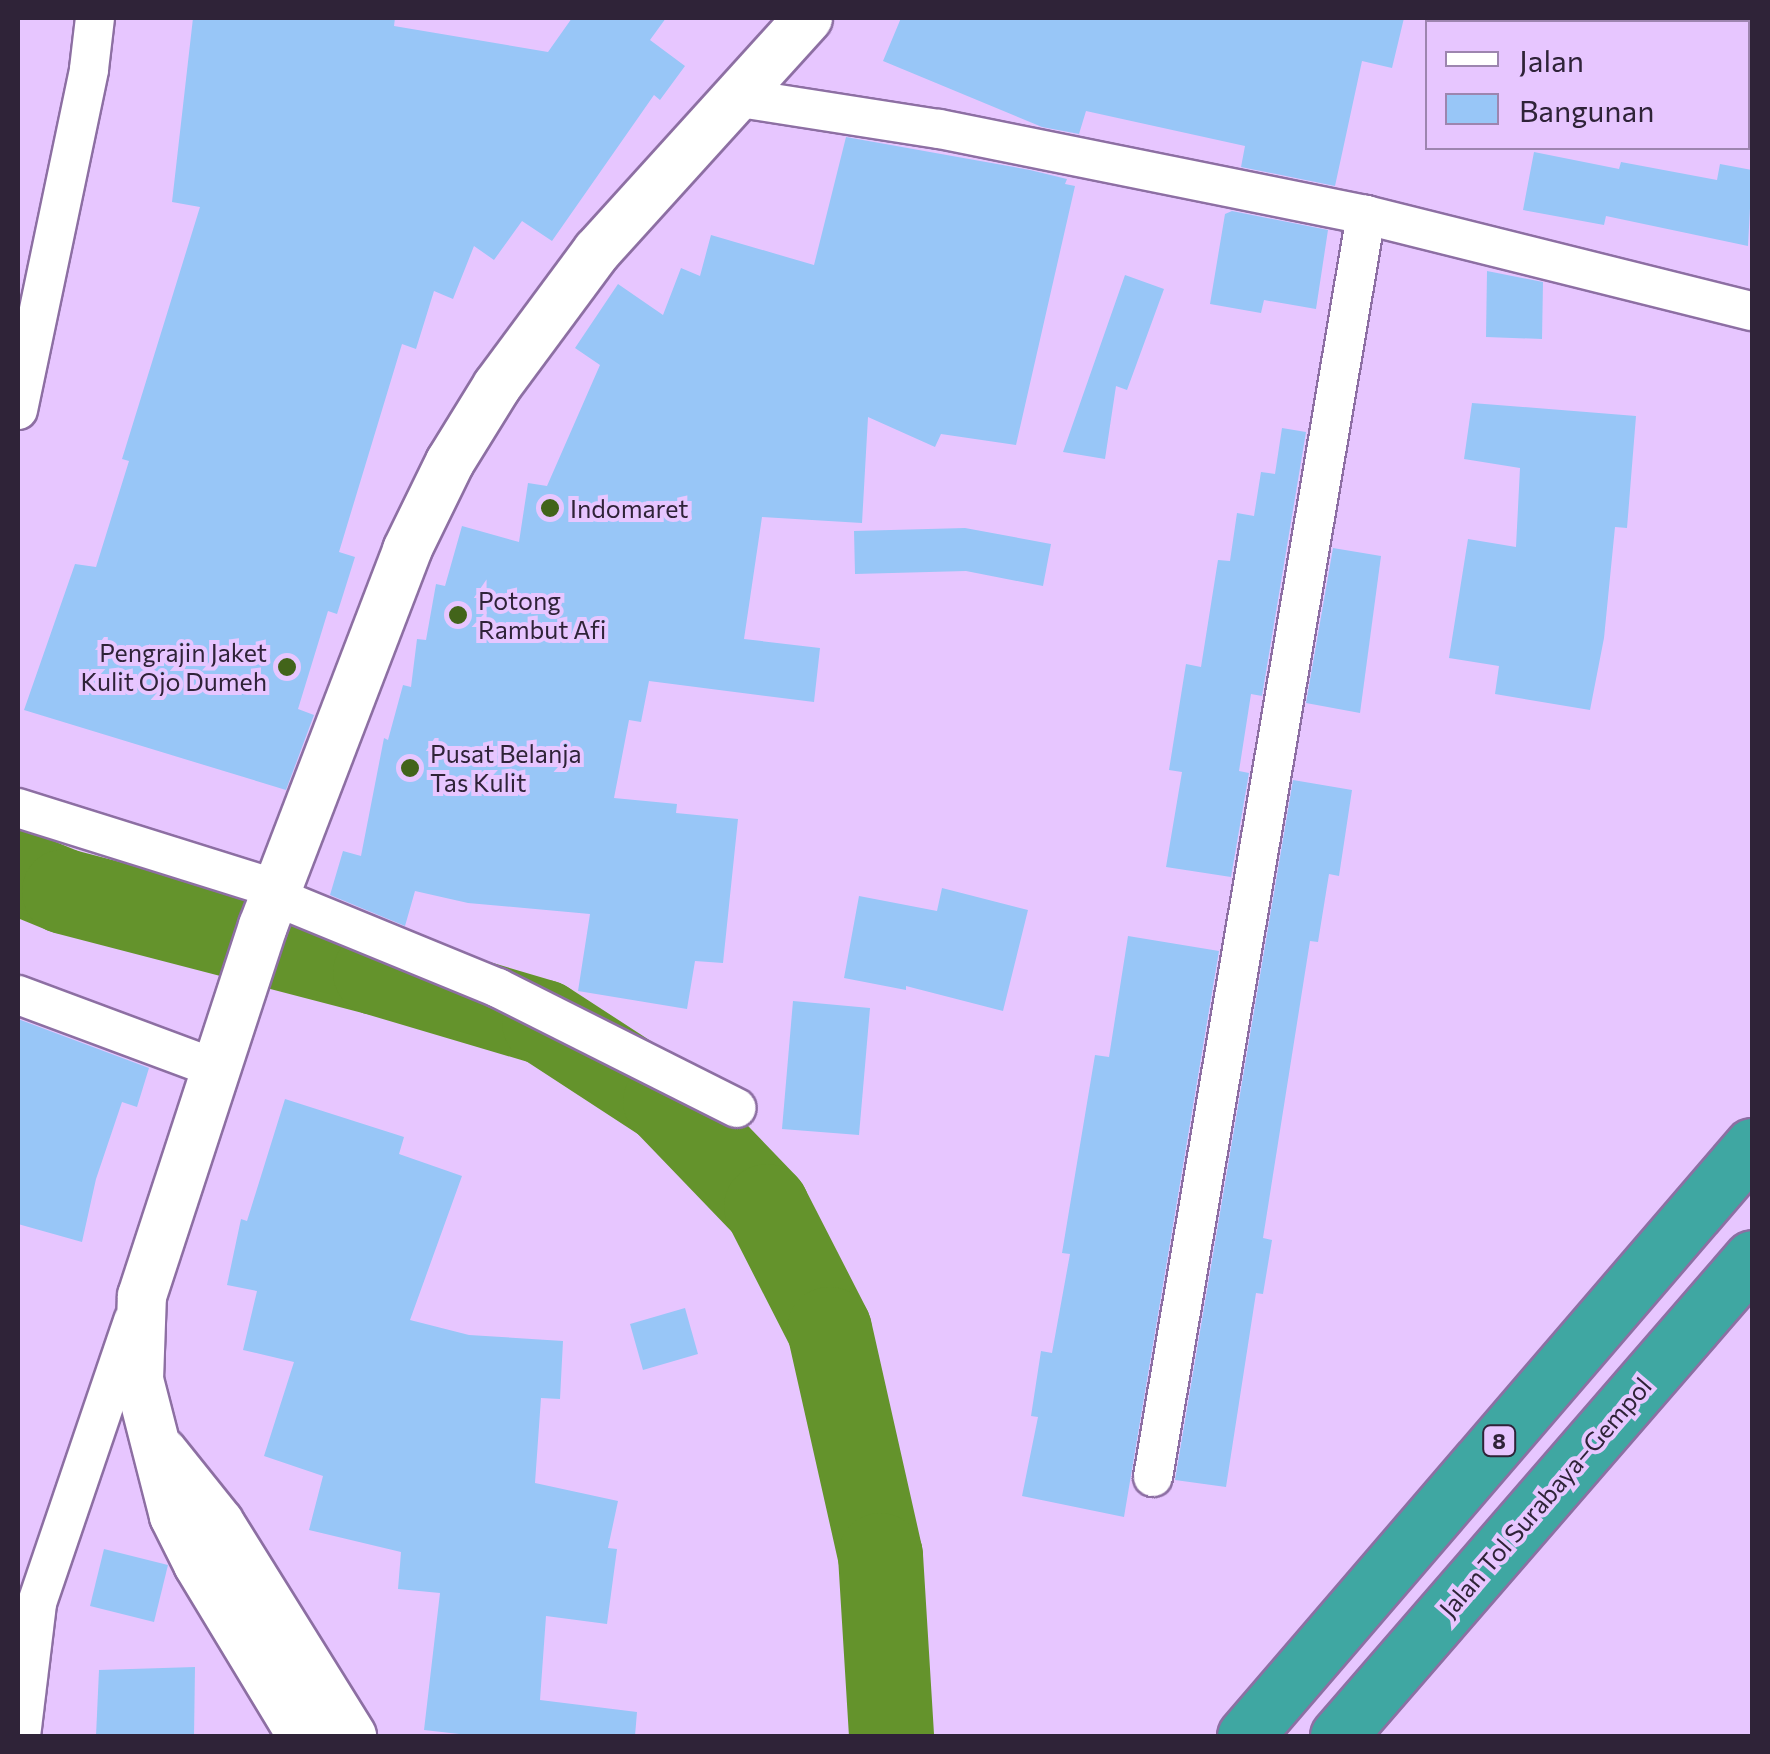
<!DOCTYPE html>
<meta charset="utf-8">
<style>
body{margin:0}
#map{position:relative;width:1770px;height:1754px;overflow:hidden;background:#e7c6ff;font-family:Commissioner,sans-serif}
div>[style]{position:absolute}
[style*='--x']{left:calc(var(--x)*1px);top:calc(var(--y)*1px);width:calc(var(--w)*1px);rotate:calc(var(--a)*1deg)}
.river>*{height:85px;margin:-42.5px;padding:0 42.5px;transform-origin:42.5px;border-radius:42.5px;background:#64932c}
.building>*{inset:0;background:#98c6f7}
.roads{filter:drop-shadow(2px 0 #8d6fa3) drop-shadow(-2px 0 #8d6fa3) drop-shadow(0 2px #8d6fa3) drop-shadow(0 -2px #8d6fa3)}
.minor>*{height:38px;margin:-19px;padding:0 19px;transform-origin:19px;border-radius:19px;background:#fff}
.tertiary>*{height:48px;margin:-24px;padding:0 24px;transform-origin:24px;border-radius:24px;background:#fff}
.motorway>*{height:55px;margin:-27.5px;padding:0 27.5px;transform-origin:27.5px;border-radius:27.5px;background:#3fa7a2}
.dots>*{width:28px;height:28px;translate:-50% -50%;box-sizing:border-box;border:5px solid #e7c6ff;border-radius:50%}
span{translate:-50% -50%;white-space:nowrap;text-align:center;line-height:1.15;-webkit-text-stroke:8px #e7c6ff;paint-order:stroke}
.shield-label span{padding:2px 8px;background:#e7c6ff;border:2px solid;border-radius:8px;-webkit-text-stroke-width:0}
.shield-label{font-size:22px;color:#2f2338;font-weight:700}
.poi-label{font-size:25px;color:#2f2338}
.left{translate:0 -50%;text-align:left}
.right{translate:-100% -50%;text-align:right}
.street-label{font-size:25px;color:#2f2338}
.frame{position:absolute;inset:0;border:20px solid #2f2338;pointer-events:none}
.legend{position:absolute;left:1425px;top:20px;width:325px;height:130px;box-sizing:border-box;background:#e7c6ff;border:2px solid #9d85af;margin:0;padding:12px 18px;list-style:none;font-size:30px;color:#2f2338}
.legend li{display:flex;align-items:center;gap:20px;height:50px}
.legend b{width:50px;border:2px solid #9d85af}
</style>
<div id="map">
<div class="river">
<div style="--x:18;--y:872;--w:50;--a:22.4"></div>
<div style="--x:64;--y:891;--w:321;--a:14.6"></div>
<div style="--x:375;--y:972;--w:176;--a:16.5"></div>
<div style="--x:544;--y:1022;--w:145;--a:33.1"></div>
<div style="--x:665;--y:1101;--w:146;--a:46.1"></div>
<div style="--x:766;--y:1206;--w:138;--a:62.9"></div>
<div style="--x:829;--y:1329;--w:232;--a:77.3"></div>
<div style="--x:880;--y:1555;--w:181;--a:86.5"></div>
</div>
<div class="building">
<div style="clip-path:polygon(193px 18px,395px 18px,394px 26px,548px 52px,572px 18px,666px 18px,650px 40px,685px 66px,660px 100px,654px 95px,552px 241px,522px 221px,494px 260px,474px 246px,453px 299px,434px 291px,416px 349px,402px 344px,339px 552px,355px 557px,337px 614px,328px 611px,298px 709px,314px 715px,286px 790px,24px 710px,75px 564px,96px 567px,129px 461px,122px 459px,200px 207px,172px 202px)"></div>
<div style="clip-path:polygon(901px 18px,1404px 18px,1392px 68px,1362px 61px,1335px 186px,1241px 167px,1245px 146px,1086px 111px,1079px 134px,1042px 127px,883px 61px)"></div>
<div style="clip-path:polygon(846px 137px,1030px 170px,1067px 179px,1065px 184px,1075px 186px,1016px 445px,941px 434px,935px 447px,868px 417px,862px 523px,762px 517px,744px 639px,820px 648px,814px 702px,649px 681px,641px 722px,629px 720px,614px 798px,677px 804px,676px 813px,738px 819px,723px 963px,695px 961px,687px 1009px,578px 991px,590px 914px,468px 903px,415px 891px,405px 926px,330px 895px,343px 851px,361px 856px,384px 738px,388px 740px,403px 685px,411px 687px,417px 639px,426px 640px,436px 584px,445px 586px,462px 526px,519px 542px,528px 483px,547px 486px,600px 365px,575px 348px,618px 284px,663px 315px,681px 268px,700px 276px,711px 235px,814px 265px)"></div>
<div style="clip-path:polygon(1534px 152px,1619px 169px,1621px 162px,1717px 180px,1720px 164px,1752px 170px,1748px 246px,1606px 216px,1604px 225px,1523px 210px)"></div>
<div style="clip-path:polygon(1232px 211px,1328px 230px,1316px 309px,1264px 300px,1261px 313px,1210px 304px,1225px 214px)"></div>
<div style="clip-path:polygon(1487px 271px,1543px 282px,1542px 339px,1486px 337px)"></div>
<div style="clip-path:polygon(1125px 275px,1164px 289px,1127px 390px,1116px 386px,1105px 459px,1063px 452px)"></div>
<div style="clip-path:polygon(1472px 403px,1636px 416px,1627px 528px,1615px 527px,1604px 638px,1590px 710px,1495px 694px,1499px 666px,1449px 658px,1468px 539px,1516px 547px,1520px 468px,1464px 459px)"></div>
<div style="clip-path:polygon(1282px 428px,1306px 432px,1262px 696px,1251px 694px,1239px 771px,1249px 773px,1231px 877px,1166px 867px,1182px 772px,1169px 770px,1186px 664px,1201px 667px,1218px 560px,1230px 561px,1237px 513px,1254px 516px,1261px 472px,1275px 474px)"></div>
<div style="clip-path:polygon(965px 528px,1051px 544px,1043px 586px,966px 571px,855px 574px,854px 531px)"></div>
<div style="clip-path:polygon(1333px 548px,1381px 556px,1360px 713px,1306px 703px)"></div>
<div style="clip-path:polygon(1293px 780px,1352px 790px,1339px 876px,1329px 874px,1318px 942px,1310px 941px,1263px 1238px,1272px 1240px,1263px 1294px,1256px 1293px,1226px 1487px,1175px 1480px)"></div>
<div style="clip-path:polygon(942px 888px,1028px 910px,1003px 1011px,906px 986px,906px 990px,844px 978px,859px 896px,937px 911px)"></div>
<div style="clip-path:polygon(1128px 936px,1219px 951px,1124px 1517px,1022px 1496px,1038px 1417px,1031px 1416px,1041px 1351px,1052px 1353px,1070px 1254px,1062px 1253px,1095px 1055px,1109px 1057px)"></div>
<div style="clip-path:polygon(793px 1001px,870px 1008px,859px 1135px,782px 1129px)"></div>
<div style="clip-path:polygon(18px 1019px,149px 1068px,137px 1107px,122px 1102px,96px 1179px,82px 1242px,18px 1224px)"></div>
<div style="clip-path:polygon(285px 1099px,404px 1137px,399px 1154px,462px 1176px,410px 1320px,469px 1335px,563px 1341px,560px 1399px,541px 1398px,535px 1483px,618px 1501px,608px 1548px,617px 1549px,607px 1624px,546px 1616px,540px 1700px,637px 1712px,635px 1736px,477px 1736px,424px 1730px,440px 1593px,398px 1589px,401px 1552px,309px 1530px,323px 1476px,264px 1456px,294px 1362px,243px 1350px,257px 1291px,227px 1285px,241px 1219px,247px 1221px)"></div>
<div style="clip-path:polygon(685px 1308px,698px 1354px,643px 1370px,630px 1324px)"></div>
<div style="clip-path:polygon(104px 1549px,168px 1565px,154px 1622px,90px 1606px)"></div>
<div style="clip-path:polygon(195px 1667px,194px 1736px,96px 1736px,99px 1670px)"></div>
</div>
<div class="roads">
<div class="minor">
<div style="--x:740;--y:98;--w:201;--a:8.9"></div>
<div style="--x:939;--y:129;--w:436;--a:11.4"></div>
<div style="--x:1366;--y:215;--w:398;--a:14"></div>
<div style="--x:18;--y:410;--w:348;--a:-78.2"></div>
<div style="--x:89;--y:69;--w:51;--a:-83.3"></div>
<div style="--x:18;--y:808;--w:274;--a:17.4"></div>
<div style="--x:276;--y:897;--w:240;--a:22.3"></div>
<div style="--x:498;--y:988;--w:267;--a:26.7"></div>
<div style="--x:18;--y:995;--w:209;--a:20.4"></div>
<div style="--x:1153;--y:1477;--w:1280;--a:-80.42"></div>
<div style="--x:21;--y:1736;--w:134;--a:-83.1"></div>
<div style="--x:37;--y:1603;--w:298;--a:-71.2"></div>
</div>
<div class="tertiary">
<div style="--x:163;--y:1452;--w:90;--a:51.3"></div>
<div style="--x:219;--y:1522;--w:252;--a:58.1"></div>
<div style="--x:302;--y:1736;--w:201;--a:-121.2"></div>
<div style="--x:198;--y:1564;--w:54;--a:-116.6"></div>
<div style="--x:174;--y:1516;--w:140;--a:-104.4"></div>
<div style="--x:139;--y:1380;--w:84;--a:-88"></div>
<div style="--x:142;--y:1296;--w:389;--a:-71.9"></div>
<div style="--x:263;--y:926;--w:403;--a:-69"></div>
<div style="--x:407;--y:550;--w:98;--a:-64"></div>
<div style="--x:450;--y:462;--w:89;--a:-58.3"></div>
<div style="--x:497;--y:386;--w:168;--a:-53.5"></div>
<div style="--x:597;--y:251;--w:314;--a:-47.8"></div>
</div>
<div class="motorway">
<div style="--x:1245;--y:1736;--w:778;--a:-49.33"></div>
<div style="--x:1338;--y:1736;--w:632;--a:-49.1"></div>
</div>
</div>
<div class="dots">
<div style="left:550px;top:508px;background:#42641a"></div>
<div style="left:458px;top:615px;background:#42641a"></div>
<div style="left:287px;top:667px;background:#42641a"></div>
<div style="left:410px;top:768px;background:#42641a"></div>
</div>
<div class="shield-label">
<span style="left:1499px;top:1441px">8</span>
</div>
<div class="poi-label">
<span class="left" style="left:570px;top:508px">Indomaret</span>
<span class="left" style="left:478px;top:615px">Potong<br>Rambut Afi</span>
<span class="right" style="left:267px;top:667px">Pengrajin Jaket<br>Kulit Ojo Dumeh</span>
<span class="left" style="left:430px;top:768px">Pusat Belanja<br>Tas Kulit</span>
</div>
<div class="street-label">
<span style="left:1545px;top:1497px;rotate:-49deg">Jalan Tol Surabaya–Gempol</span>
</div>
<div class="frame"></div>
<ul class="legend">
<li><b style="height:12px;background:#fff"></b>Jalan</li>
<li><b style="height:28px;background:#98c6f7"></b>Bangunan</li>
</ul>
</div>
